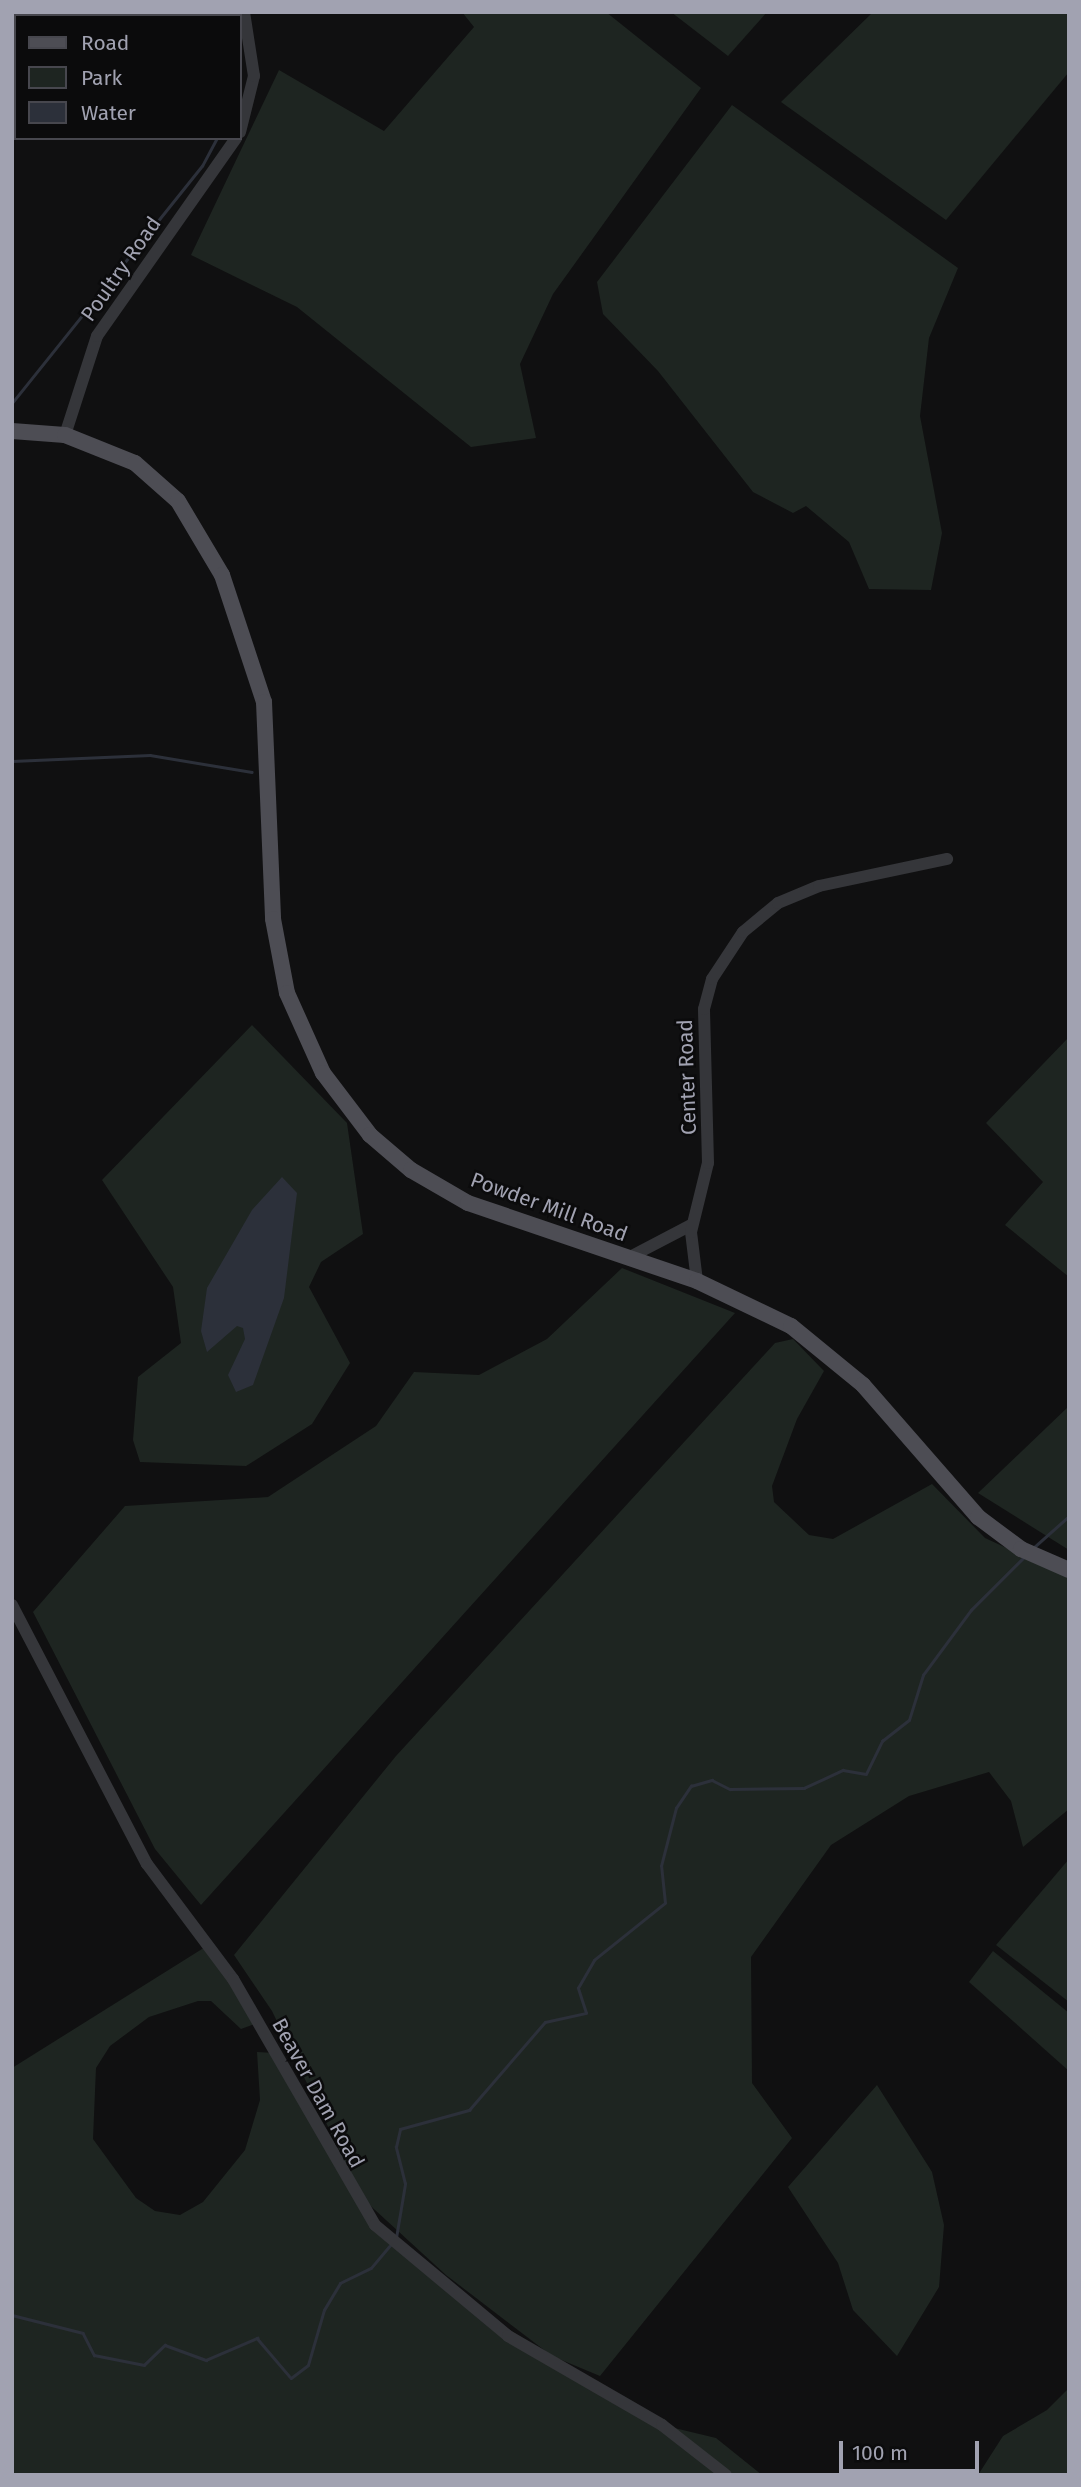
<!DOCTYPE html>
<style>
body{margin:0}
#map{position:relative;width:1081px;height:2487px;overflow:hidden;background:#101011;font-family:"Fira Sans",sans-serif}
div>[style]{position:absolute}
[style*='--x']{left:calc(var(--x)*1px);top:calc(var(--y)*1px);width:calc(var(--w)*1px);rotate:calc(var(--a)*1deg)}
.green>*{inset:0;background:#1e2521}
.water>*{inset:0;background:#2c303a}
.stream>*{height:2.5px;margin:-1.25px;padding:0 1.25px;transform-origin:1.25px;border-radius:1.25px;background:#2c303a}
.minor>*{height:12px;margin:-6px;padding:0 6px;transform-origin:6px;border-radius:6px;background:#35363a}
.major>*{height:16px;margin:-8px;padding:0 8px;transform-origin:8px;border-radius:8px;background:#4d4d54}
span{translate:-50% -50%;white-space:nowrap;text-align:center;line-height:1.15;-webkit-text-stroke:5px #0b0b0c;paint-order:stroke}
.street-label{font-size:21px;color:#a1a2b1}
.frame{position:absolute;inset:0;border:14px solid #a1a2b1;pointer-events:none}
.legend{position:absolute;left:14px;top:14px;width:228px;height:126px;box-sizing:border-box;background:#0b0b0c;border:2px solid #47474e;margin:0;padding:9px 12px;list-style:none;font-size:21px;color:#a1a2b1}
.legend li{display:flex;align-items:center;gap:14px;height:35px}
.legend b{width:35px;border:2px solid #47474e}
.scale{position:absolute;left:839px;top:2441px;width:140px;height:32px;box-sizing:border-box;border:4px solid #a1a2b1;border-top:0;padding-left:9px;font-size:21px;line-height:24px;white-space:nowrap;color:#a1a2b1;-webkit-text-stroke:5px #0b0b0c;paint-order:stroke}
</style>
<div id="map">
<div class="green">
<div style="clip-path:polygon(462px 12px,606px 12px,701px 88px,553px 294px,520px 364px,536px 438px,471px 447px,297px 307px,191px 255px,279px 70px,384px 131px,474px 27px)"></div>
<div style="clip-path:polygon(671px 12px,767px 12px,728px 56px)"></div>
<div style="clip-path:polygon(873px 12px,1069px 12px,1069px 72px,946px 220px,781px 102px)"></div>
<div style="clip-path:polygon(732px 105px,958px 268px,929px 338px,920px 416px,942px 533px,931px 590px,869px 589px,849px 542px,806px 506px,793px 513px,753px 492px,658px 371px,603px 314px,597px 282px)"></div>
<div style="clip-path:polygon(252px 1025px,347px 1123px,363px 1234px,321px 1262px,309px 1287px,350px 1363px,312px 1424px,246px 1466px,140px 1462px,133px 1440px,138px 1377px,181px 1343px,173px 1287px,102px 1180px)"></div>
<div style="clip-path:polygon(1069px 1037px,1069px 1277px,1005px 1225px,1043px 1182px,986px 1123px)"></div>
<div style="clip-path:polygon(622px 1268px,735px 1313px,201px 1905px,155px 1849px,33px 1612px,125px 1506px,268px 1497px,376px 1426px,414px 1372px,479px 1375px,547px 1339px)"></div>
<div style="clip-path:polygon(793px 1339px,824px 1371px,797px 1419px,772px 1486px,774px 1502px,809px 1535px,833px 1539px,932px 1484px,985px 1538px,1069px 1577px,1069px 1809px,1023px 1847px,1011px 1801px,989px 1772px,909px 1796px,831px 1845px,751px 1957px,752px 2083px,792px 2138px,600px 2376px,552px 2356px,446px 2275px,363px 2199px,272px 2011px,234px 1955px,396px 1756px,775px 1343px)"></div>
<div style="clip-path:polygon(1069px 1406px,1069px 1550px,978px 1493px)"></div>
<div style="clip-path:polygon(1069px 1859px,1069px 2002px,996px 1945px)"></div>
<div style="clip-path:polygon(210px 1944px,257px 2023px,241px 2029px,211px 2001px,198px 2001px,149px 2017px,110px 2046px,96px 2068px,93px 2139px,136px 2198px,155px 2211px,180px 2215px,203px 2202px,245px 2150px,260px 2100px,257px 2052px,274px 2053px,375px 2225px,473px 2307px,662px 2425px,716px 2438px,762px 2475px,12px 2475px,12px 2068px)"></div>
<div style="clip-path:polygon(993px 1951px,1069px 2013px,1069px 2071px,969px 1982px)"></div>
<div style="clip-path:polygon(877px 2085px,932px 2172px,944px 2225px,939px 2287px,897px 2356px,853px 2310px,838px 2263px,788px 2187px)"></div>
<div style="clip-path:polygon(1069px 2388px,1069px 2475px,978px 2475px,1003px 2436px,1047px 2410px)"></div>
</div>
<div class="water">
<div style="clip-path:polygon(282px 1177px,297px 1193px,284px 1298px,253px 1385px,236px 1392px,228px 1375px,245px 1339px,243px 1328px,237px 1326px,207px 1352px,201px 1331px,207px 1288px,252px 1210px)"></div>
</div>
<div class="stream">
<div style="--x:216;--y:12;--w:4;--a:76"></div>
<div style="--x:12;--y:403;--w:304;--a:-51.3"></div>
<div style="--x:202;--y:166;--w:32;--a:-62"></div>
<div style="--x:12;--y:761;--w:138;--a:-2.5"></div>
<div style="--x:150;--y:755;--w:103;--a:9.5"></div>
<div style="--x:1032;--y:1549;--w:50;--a:-41.7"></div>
<div style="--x:396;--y:2238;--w:55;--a:-80.5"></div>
<div style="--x:405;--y:2184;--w:38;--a:-104"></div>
<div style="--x:396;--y:2147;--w:18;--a:-77"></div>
<div style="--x:400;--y:2129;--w:72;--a:-15.4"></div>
<div style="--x:469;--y:2110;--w:116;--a:-49.2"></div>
<div style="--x:545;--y:2022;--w:42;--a:-12.4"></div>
<div style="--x:586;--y:2013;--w:26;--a:-108"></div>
<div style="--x:578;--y:1988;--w:32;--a:-60"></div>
<div style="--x:594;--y:1960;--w:91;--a:-38.8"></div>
<div style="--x:665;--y:1903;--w:37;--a:-96"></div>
<div style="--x:661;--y:1866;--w:60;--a:-75.5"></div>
<div style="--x:676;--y:1808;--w:27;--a:-56"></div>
<div style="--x:691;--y:1786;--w:22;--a:-16"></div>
<div style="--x:712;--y:1780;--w:20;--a:27"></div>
<div style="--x:730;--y:1789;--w:74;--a:-0.8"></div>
<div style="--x:804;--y:1788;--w:43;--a:-24.8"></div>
<div style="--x:843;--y:1770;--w:23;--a:10"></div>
<div style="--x:866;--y:1774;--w:37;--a:-64"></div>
<div style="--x:882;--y:1741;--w:34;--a:-38"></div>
<div style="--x:909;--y:1720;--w:47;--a:-72.7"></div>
<div style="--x:923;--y:1675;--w:81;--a:-53.6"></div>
<div style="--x:971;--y:1610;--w:76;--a:-45"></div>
<div style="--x:12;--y:2315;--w:73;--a:14.2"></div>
<div style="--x:83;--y:2333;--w:25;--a:63"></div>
<div style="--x:94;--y:2355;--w:51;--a:11.3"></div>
<div style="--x:144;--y:2365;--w:29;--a:-44"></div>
<div style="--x:165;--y:2345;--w:44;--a:20.1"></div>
<div style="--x:206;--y:2360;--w:56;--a:-23.3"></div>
<div style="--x:257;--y:2338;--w:52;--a:49.6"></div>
<div style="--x:291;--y:2378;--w:21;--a:-37"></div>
<div style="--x:308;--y:2365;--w:57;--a:-73.8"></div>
<div style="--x:324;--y:2310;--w:31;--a:-59"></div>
<div style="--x:340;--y:2283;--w:34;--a:-26"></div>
<div style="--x:371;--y:2268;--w:33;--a:-50"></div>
</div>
<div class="minor">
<div style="--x:240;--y:132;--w:58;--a:-76"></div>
<div style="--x:254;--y:76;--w:65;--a:-98.9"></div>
<div style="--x:65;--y:435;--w:104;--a:-72.1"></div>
<div style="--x:97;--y:336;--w:242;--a:-54.9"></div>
<div style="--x:628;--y:1258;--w:71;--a:-27.6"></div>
<div style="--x:697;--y:1281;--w:49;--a:-97"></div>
<div style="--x:691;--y:1232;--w:71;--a:-76.2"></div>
<div style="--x:708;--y:1163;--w:154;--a:-91.5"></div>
<div style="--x:704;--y:1009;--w:31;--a:-75"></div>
<div style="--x:712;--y:979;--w:56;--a:-56.6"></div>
<div style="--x:743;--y:932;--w:45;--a:-39.6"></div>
<div style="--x:778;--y:903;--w:44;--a:-22.5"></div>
<div style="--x:819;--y:886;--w:131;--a:-11.9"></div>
<div style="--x:12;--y:1605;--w:292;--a:62.5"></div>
<div style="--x:147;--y:1864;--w:144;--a:53.2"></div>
<div style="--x:233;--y:1979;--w:284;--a:60"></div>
<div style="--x:375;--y:2225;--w:173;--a:39.8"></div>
<div style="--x:508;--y:2336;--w:178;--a:30"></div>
<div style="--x:662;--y:2425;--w:81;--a:38"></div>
</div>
<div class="major">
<div style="--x:12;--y:431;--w:53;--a:4.3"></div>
<div style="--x:65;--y:435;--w:75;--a:21.8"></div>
<div style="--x:135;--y:463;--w:57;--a:41.5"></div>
<div style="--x:178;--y:501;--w:86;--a:59.3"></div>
<div style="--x:222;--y:575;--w:134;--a:71.7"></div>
<div style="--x:264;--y:702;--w:217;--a:87.6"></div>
<div style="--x:273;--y:919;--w:75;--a:79.3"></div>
<div style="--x:287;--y:993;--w:88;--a:65.8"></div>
<div style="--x:323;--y:1073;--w:78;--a:52.8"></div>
<div style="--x:370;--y:1135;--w:54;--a:40.5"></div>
<div style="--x:411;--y:1170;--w:66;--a:30.1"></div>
<div style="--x:468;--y:1203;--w:242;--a:18.8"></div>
<div style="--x:697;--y:1281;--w:104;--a:25.6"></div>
<div style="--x:791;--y:1326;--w:93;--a:39.3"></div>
<div style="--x:863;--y:1385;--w:175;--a:48.9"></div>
<div style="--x:978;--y:1517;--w:54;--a:36.7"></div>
<div style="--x:1021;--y:1549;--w:52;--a:23.6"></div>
</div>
<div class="street-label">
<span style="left:121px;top:269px;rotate:-55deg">Poultry Road</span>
<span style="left:687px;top:1077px;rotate:-92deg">Center Road</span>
<span style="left:549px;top:1207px;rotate:20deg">Powder Mill Road</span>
<span style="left:318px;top:2093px;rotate:61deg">Beaver Dam Road</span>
</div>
<div class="frame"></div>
<ul class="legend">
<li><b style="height:9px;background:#4d4d54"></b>Road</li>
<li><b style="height:19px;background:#1e2521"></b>Park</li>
<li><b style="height:19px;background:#2c303a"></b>Water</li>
</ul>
<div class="scale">100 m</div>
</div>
